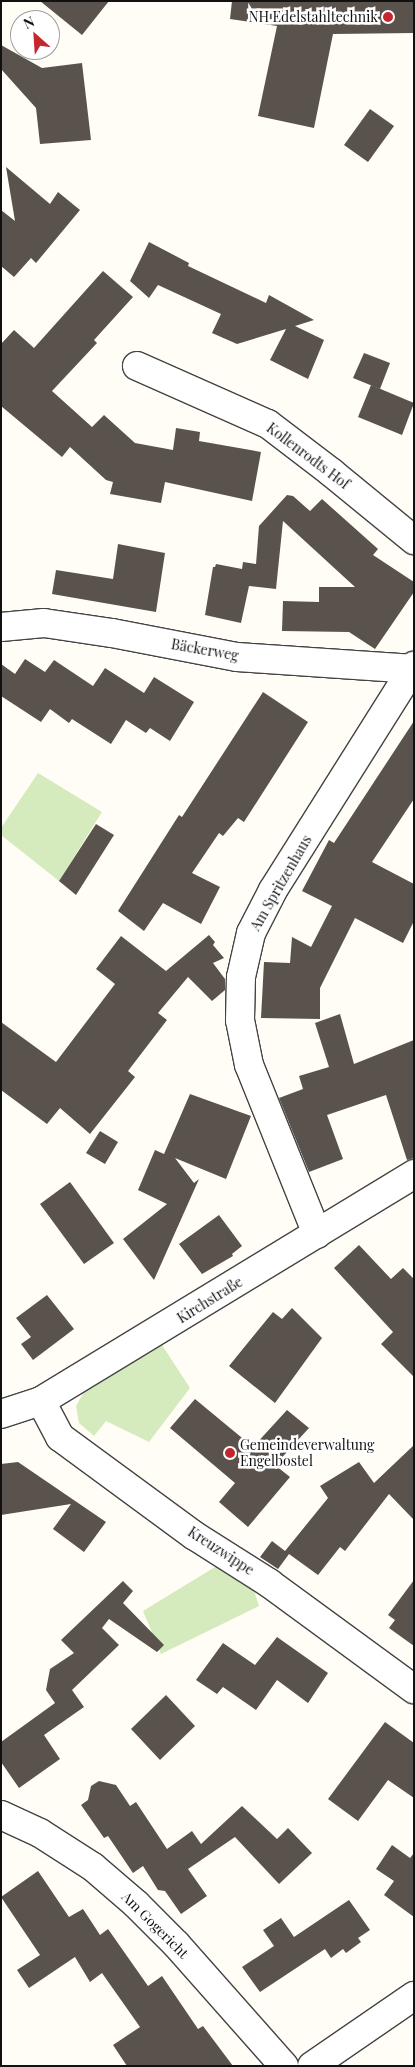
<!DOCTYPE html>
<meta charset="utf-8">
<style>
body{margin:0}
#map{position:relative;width:415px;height:2067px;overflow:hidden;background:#fffdf5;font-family:"Playfair Display",serif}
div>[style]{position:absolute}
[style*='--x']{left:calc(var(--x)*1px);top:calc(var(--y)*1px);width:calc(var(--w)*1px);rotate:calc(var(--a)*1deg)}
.green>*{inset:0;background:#d5ebbd}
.building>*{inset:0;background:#5a524d}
.roads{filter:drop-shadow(1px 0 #444) drop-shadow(-1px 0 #444) drop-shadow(0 1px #444) drop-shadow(0 -1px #444)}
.minor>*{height:28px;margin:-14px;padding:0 14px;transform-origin:14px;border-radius:14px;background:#fff}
.dots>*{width:14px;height:14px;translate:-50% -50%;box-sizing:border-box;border:2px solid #fff;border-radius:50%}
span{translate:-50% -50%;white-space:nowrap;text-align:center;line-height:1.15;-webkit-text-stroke:5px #fff;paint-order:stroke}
.poi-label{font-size:14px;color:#111}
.right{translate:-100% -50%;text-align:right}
.left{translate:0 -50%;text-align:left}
.street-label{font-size:14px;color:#111}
.frame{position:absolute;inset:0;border:2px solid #111;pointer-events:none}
.north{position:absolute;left:10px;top:10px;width:50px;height:50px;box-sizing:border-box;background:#fff;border:1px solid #a0a0a0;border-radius:50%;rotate:334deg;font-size:14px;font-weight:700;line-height:20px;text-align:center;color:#111}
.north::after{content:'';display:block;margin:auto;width:18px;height:22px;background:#c4262e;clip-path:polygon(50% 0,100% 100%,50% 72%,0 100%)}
</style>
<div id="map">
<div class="green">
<div style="clip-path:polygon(38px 773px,102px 812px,59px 881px,1px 835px,1px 828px)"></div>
<div style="clip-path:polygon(162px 1345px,190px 1388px,149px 1442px,106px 1421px,94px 1436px,79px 1423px,76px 1406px,84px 1392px)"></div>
<div style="clip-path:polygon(215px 1567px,243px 1573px,250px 1578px,259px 1606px,161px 1654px,143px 1611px)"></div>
</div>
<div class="building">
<div style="clip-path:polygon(40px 1px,109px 1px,82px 35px)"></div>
<div style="clip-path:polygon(232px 1px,414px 1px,414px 33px,333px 34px,314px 128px,258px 116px,277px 26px,230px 19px)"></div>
<div style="clip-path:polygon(1px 45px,42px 68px,82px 63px,91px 140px,40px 144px,36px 108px,1px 69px)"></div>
<div style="clip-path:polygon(370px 109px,394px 126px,368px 162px,344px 145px)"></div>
<div style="clip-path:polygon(6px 167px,50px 204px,58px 192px,80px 210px,36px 263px,31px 258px,14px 277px,1px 266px,1px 210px,15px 221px)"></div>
<div style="clip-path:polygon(149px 242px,189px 263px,188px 266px,266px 303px,269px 295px,314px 320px,295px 326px,324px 340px,308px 379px,270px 360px,286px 329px,237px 344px,212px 333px,221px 314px,158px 285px,149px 298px,130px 281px)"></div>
<div style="clip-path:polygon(103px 271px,133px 297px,94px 340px,97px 343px,52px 391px,92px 427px,104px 415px,135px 443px,173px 450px,176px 428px,200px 432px,199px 441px,261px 452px,252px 501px,165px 482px,161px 503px,110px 494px,113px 482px,106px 480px,70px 447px,62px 457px,1px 406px,1px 344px,14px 330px,34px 348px)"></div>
<div style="clip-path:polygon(364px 353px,390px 363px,380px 389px,353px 378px)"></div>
<div style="clip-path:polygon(371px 385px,414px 403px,402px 435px,358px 417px)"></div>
<div style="clip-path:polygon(287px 495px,293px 496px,310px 511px,322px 499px,378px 549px,373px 555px,414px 582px,414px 592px,375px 649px,349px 632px,282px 631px,283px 601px,319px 602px,319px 587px,355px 587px,283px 521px,276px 589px,249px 586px,241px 623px,205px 615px,213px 567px,215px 567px,216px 564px,242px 569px,243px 562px,256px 564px,259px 526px)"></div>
<div style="clip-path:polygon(118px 544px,165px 553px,156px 612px,52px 594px,56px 570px,113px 579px)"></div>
<div style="clip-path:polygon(25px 659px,45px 672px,54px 660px,93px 686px,105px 668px,144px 693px,154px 677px,194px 702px,170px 741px,150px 728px,146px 733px,126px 720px,111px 744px,72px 719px,69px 723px,50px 709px,41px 722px,1px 696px,1px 664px,15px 674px)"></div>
<div style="clip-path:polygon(263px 692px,308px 722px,244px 822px,238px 818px,223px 836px,219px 833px,192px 873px,220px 887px,201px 924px,163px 903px,144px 931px,118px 911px,179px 815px,182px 817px)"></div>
<div style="clip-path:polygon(414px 721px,414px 799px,372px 862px,414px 884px,414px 921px,403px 943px,355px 918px,320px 988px,320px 1019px,261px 1018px,264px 962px,290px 963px,292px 937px,311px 947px,332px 906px,302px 891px,329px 840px,334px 843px)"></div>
<div style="clip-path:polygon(96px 824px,114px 835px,76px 895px,59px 881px)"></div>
<div style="clip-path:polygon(209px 935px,215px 942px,213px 945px,224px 958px,213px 963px,225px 979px,225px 990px,212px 1001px,188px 977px,158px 1013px,167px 1020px,128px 1071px,135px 1077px,90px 1134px,60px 1108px,47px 1124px,1px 1090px,1px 1022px,56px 1062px,115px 984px,96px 969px,121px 936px,166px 971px)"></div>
<div style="clip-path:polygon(340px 1014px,354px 1064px,414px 1040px,414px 1158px,407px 1160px,386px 1095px,327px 1115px,343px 1159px,309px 1172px,279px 1098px,303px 1089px,299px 1076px,329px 1067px,315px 1023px)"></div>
<div style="clip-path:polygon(190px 1094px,251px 1116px,226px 1179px,175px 1158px,194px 1183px,199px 1179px,154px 1280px,123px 1239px,167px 1204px,138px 1190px,155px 1150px,164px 1154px)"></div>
<div style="clip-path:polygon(100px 1131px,118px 1142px,105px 1164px,86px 1153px)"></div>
<div style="clip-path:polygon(70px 1182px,114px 1243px,84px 1264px,40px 1204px)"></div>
<div style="clip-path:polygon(219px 1215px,242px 1246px,232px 1254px,233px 1256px,202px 1274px,179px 1244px)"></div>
<div style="clip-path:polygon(359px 1245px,391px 1279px,403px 1268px,414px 1279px,414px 1377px,381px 1344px,393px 1332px,334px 1268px)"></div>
<div style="clip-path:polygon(47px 1295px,74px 1329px,33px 1360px,21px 1344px,31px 1337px,16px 1318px)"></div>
<div style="clip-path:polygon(292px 1308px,322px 1338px,275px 1403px,229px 1366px,273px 1312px,282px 1319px)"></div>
<div style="clip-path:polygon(195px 1399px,253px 1447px,287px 1410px,309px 1428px,275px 1465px,290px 1477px,248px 1527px,219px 1502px,235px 1483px,170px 1428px)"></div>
<div style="clip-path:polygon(414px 1445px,414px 1520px,389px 1494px,345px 1551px,340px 1547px,318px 1575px,289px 1554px,278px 1569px,260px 1557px,272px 1541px,285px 1551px,328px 1498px,320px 1486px,359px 1462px,374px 1483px)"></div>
<div style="clip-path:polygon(18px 1462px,106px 1522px,84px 1552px,53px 1529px,71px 1504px,1px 1515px,1px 1464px)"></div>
<div style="clip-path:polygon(414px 1580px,414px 1646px,389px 1628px,395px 1620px,388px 1615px)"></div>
<div style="clip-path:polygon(123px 1581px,133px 1591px,123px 1603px,164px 1645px,157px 1652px,109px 1619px,102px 1628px,119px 1645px,72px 1690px,84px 1707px,44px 1735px,60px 1759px,19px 1788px,1px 1762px,1px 1742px,55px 1703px,46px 1690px,50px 1669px,74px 1653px,61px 1640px)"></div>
<div style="clip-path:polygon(277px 1637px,328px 1673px,308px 1703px,277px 1680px,256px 1710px,223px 1687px,217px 1694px,196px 1680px,223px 1643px,255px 1665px)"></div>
<div style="clip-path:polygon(166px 1695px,195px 1726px,160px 1760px,131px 1729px)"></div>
<div style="clip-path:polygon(385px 1722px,414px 1743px,414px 1798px,388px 1780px,358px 1821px,328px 1799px)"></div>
<div style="clip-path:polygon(99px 1781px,116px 1785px,130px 1806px,136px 1802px,167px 1849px,192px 1831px,201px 1844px,242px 1806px,277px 1839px,288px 1828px,312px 1853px,279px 1884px,235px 1837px,188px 1869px,207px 1896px,181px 1914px,165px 1891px,158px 1890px,143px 1866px,133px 1873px,108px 1836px,104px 1838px,81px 1805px,88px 1800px,91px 1786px)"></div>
<div style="clip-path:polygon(392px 1845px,410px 1858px,414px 1853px,414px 1917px,384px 1895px,394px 1881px,376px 1869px)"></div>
<div style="clip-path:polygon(38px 1871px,69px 1917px,83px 1909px,100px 1935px,108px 1929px,148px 1986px,162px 1976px,198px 2029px,203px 2026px,233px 2066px,127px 2066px,113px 2045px,140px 2027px,102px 1973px,90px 1982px,75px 1957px,29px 1988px,17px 1970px,40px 1955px,1px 1897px)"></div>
<div style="clip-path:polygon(349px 1900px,370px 1930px,358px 1938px,361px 1942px,346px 1953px,343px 1949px,331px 1958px,325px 1949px,260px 1992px,242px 1967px,274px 1946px,263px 1930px,281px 1918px,294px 1937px)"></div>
</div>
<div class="roads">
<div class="minor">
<div style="--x:137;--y:366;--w:143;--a:23.9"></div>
<div style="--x:268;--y:424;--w:81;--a:37.4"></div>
<div style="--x:332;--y:473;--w:106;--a:39.3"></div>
<div style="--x:1;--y:627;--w:43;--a:-5.3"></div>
<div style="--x:44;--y:623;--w:69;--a:8.4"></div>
<div style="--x:112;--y:633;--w:127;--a:10.9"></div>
<div style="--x:237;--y:657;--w:174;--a:3.9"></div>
<div style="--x:317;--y:1234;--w:182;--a:-111.9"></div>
<div style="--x:249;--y:1065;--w:46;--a:-101.3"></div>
<div style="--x:240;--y:1020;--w:43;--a:-88.7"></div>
<div style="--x:241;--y:977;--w:45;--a:-77.2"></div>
<div style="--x:251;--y:933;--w:48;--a:-62.9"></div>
<div style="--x:273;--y:890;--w:265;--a:-57.8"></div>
<div style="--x:41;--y:1401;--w:41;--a:62.2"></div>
<div style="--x:60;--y:1437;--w:167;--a:36.3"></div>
<div style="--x:195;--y:1536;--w:88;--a:32.4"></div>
<div style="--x:269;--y:1583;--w:180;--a:36.2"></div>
<div style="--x:1;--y:1414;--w:42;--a:-18"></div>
<div style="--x:41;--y:1401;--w:437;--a:-31.3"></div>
<div style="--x:1;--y:1815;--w:43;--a:24.8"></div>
<div style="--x:40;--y:1833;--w:63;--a:32.7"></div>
<div style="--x:93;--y:1867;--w:57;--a:40.7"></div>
<div style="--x:136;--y:1904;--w:57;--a:45"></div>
<div style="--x:176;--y:1944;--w:163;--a:48.5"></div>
<div style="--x:312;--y:2066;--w:124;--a:-34.5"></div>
</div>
</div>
<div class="dots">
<div style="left:388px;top:17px;background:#c4262e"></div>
<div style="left:230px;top:1453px;background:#c4262e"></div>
</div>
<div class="poi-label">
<span class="right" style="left:378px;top:17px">NH Edelstahltechnik</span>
<span class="left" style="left:240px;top:1453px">Gemeindeverwaltung<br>Engelbostel</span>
</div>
<div class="street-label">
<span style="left:308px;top:456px;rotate:37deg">Kollenrodts Hof</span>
<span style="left:205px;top:650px;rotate:10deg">Bäckerweg</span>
<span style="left:281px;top:883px;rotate:-60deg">Am Spritzenhaus</span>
<span style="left:210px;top:1300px;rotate:-32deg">Kirchstraße</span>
<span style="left:221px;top:1551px;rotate:33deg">Kreuzwippe</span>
<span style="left:155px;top:1925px;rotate:45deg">Am Gogericht</span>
</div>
<div class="frame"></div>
<div class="north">N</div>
</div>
